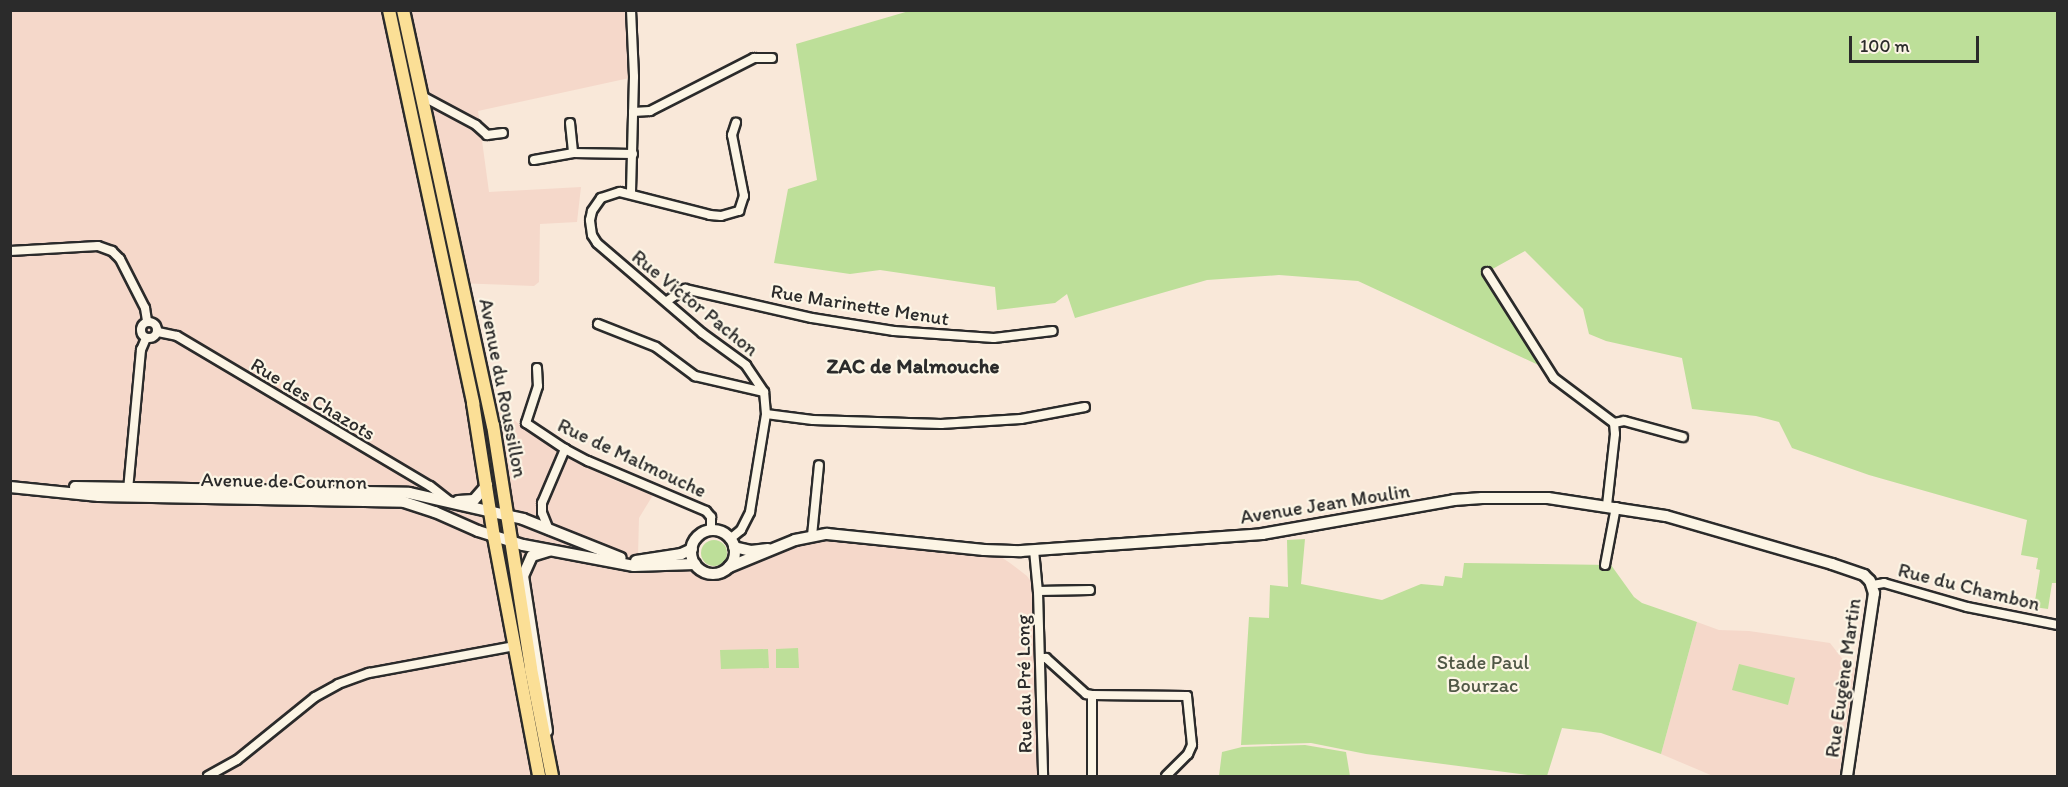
<!DOCTYPE html>
<meta charset="utf-8">
<style>
body{margin:0}
#map{position:relative;width:2068px;height:787px;overflow:hidden;background:#f9e8d9;font-family:Itim,sans-serif}
div>[style]{position:absolute}
[style*='--x']{left:calc(var(--x)*1px);top:calc(var(--y)*1px);width:calc(var(--w)*1px);rotate:calc(var(--a)*1deg)}
.built>*{inset:0;background:#f5d8ca}
.green>*{inset:0;background:#bddf99}
.round{border-radius:50%}
.roads{filter:drop-shadow(2px 0 #2b2b2b) drop-shadow(-2px 0 #2b2b2b) drop-shadow(0 2px #2b2b2b) drop-shadow(0 -2px #2b2b2b)}
.street>*{height:8px;margin:-4px;padding:0 4px;transform-origin:4px;border-radius:4px;background:#fcf5e5}
.street>.ring{margin:-4px;padding:0;box-sizing:content-box;background:none;border:8px solid #fcf5e5;border-radius:50%}
.secondary>*{height:10px;margin:-5px;padding:0 5px;transform-origin:5px;border-radius:5px;background:#fcf5e5}
.secondary>.ring{margin:-5px;padding:0;box-sizing:content-box;background:none;border:10px solid #fcf5e5;border-radius:50%}
.primary>*{height:12px;margin:-6px;padding:0 6px;transform-origin:6px;border-radius:6px;background:#fbdf96}
span{translate:-50% -50%;white-space:nowrap;text-align:center;line-height:1.15;-webkit-text-stroke:4.5px #fcf5e5;paint-order:stroke}
.street-label{font-size:20px;color:#2b2b2b}
.park-label{font-size:20px;color:#505846}
.neighbourhood-label{font-size:21px;color:#2b2b2b;font-weight:700}
.frame{position:absolute;inset:0;border:12px solid #2b2b2b;pointer-events:none}
.scale{position:absolute;left:1849px;top:36px;width:130px;height:27px;box-sizing:border-box;border:3px solid #2b2b2b;border-top:0;padding-left:8px;font-size:18px;line-height:21px;white-space:nowrap;color:#2b2b2b;-webkit-text-stroke:4px #fcf5e5;paint-order:stroke}
</style>
<div id="map">
<div class="built">
<div style="clip-path:polygon(evenodd,10px 11px,631px 11px,634px 77px,478px 111px,489px 192px,581px 187px,577px 222px,540px 224px,539px 282px,534px 286px,456px 283px,476px 376px,496px 404px,527px 431px,611px 479px,653px 495px,639px 518px,638px 556px,698px 567px,707px 573px,718px 573px,812px 536px,995px 553px,1010px 563px,1027px 576px,1038px 592px,1043px 776px,11px 776px,10px 11px,55px 485px,69px 487px,183px 488px,140px 491px,37px 486px,55px 485px)"></div>
<div style="clip-path:polygon(1697px 622px,1719px 630px,1749px 631px,1830px 643px,1845px 662px,1855px 668px,1839px 776px,1713px 776px,1661px 754px)"></div>
</div>
<div class="green">
<div style="clip-path:polygon(909px 11px,2057px 11px,2057px 583px,2052px 583px,2048px 609px,2034px 607px,2040px 570px,2036px 569px,2038px 558px,2021px 555px,2027px 520px,1869px 475px,1792px 448px,1779px 422px,1756px 416px,1692px 409px,1682px 358px,1606px 341px,1589px 334px,1583px 309px,1525px 251px,1487px 272px,1547px 369px,1358px 281px,1279px 275px,1207px 280px,1075px 318px,1067px 294px,1055px 303px,997px 310px,995px 287px,880px 270px,850px 274px,774px 263px,788px 189px,817px 180px,796px 44px)"></div>
<div style="clip-path:polygon(1305px 539px,1301px 584px,1382px 600px,1421px 584px,1443px 586px,1445px 576px,1462px 578px,1464px 563px,1611px 565px,1634px 597px,1642px 603px,1697px 622px,1661px 754px,1601px 733px,1562px 728px,1547px 776px,1536px 776px,1366px 754px,1311px 743px,1241px 745px,1249px 617px,1269px 618px,1270px 585px,1288px 587px,1287px 540px)"></div>
<div class="round" style="left:701px;top:540px;width:26px;height:26px"></div>
<div style="clip-path:polygon(798px 648px,799px 668px,776px 668px,776px 649px)"></div>
<div style="clip-path:polygon(768px 649px,769px 668px,721px 669px,720px 650px)"></div>
<div style="clip-path:polygon(1739px 664px,1795px 678px,1788px 705px,1732px 690px)"></div>
<div style="clip-path:polygon(1305px 745px,1346px 752px,1350px 776px,1219px 776px,1222px 752px,1242px 747px)"></div>
</div>
<div class="roads">
<div class="street">
<div style="--x:631;--y:10;--w:67;--a:87.4"></div>
<div style="--x:634;--y:77;--w:117;--a:91.5"></div>
<div style="--x:422;--y:96;--w:61;--a:28.2"></div>
<div style="--x:476;--y:125;--w:15;--a:42"></div>
<div style="--x:487;--y:135;--w:16;--a:-7"></div>
<div style="--x:633;--y:112;--w:17;--a:-3"></div>
<div style="--x:650;--y:111;--w:117;--a:-27"></div>
<div style="--x:754;--y:58;--w:18;--a:0"></div>
<div style="--x:570;--y:123;--w:30;--a:84"></div>
<div style="--x:534;--y:160;--w:40;--a:-10"></div>
<div style="--x:573;--y:153;--w:60;--a:1"></div>
<div style="--x:10;--y:251;--w:88;--a:-3.3"></div>
<div style="--x:98;--y:246;--w:15;--a:20"></div>
<div style="--x:112;--y:251;--w:11;--a:45"></div>
<div style="--x:120;--y:259;--w:55;--a:63"></div>
<div style="--x:145;--y:308;--w:13;--a:81"></div>
<div style="--x:1487;--y:272;--w:125;--a:57.7"></div>
<div style="--x:1554;--y:378;--w:75;--a:36.9"></div>
<div style="--x:1614;--y:423;--w:11;--a:85"></div>
<div style="--x:1615;--y:434;--w:71;--a:96.4"></div>
<div style="--x:667;--y:301;--w:22;--a:-34"></div>
<div style="--x:685;--y:289;--w:130;--a:12.9"></div>
<div style="--x:812;--y:318;--w:83;--a:9"></div>
<div style="--x:894;--y:331;--w:100;--a:4"></div>
<div style="--x:994;--y:338;--w:59;--a:-6.8"></div>
<div class="ring" style="left:141px;top:322px;width:8px;height:8px"></div>
<div style="--x:598;--y:324;--w:62;--a:21.6"></div>
<div style="--x:656;--y:347;--w:49;--a:36.6"></div>
<div style="--x:695;--y:376;--w:71;--a:13.1"></div>
<div style="--x:158;--y:332;--w:19;--a:12"></div>
<div style="--x:177;--y:336;--w:294;--a:30.7"></div>
<div style="--x:430;--y:486;--w:23;--a:38"></div>
<div style="--x:537;--y:368;--w:18;--a:87"></div>
<div style="--x:538;--y:386;--w:39;--a:108"></div>
<div style="--x:526;--y:423;--w:47;--a:33.7"></div>
<div style="--x:565;--y:449;--w:26;--a:28"></div>
<div style="--x:588;--y:461;--w:128;--a:23"></div>
<div style="--x:706;--y:511;--w:8;--a:50"></div>
<div style="--x:711;--y:517;--w:14;--a:90"></div>
<div style="--x:766;--y:414;--w:47;--a:7.3"></div>
<div style="--x:813;--y:420;--w:128;--a:1.8"></div>
<div style="--x:941;--y:424;--w:80;--a:-3.6"></div>
<div style="--x:1021;--y:419;--w:65;--a:-10.6"></div>
<div style="--x:1614;--y:423;--w:10;--a:-11"></div>
<div style="--x:1624;--y:421;--w:61;--a:15.2"></div>
<div style="--x:128;--y:490;--w:141;--a:-84.7"></div>
<div style="--x:141;--y:350;--w:13;--a:-67"></div>
<div style="--x:549;--y:530;--w:18;--a:-112"></div>
<div style="--x:542;--y:513;--w:10;--a:-90"></div>
<div style="--x:542;--y:503;--w:59;--a:-66.9"></div>
<div style="--x:812;--y:536;--w:71;--a:-84.4"></div>
<div style="--x:730;--y:539;--w:14;--a:-39"></div>
<div style="--x:741;--y:530;--w:20;--a:-63"></div>
<div style="--x:750;--y:512;--w:99;--a:-80.7"></div>
<div style="--x:766;--y:414;--w:22;--a:-95"></div>
<div style="--x:764;--y:392;--w:32;--a:-124"></div>
<div style="--x:746;--y:365;--w:54;--a:-144"></div>
<div style="--x:702;--y:333;--w:138;--a:-139.4"></div>
<div style="--x:597;--y:243;--w:9;--a:-122"></div>
<div style="--x:592;--y:235;--w:15;--a:-98"></div>
<div style="--x:590;--y:220;--w:9;--a:-77"></div>
<div style="--x:592;--y:211;--w:16;--a:-55"></div>
<div style="--x:601;--y:198;--w:20;--a:-18"></div>
<div style="--x:620;--y:192;--w:93;--a:14.3"></div>
<div style="--x:710;--y:215;--w:11;--a:5"></div>
<div style="--x:721;--y:216;--w:19;--a:-16"></div>
<div style="--x:739;--y:211;--w:16;--a:-72"></div>
<div style="--x:744;--y:196;--w:62;--a:-101.1"></div>
<div style="--x:732;--y:135;--w:13;--a:-72"></div>
<div style="--x:1034;--y:550;--w:42;--a:84.6"></div>
<div style="--x:1038;--y:592;--w:184;--a:88.4"></div>
<div style="--x:1605;--y:565;--w:59;--a:-79.3"></div>
<div style="--x:1872;--y:585;--w:12;--a:-9"></div>
<div style="--x:1884;--y:583;--w:86;--a:16.1"></div>
<div style="--x:1967;--y:607;--w:93;--a:11.2"></div>
<div style="--x:1038;--y:591;--w:52;--a:-1.1"></div>
<div style="--x:1040;--y:658;--w:6;--a:0"></div>
<div style="--x:1046;--y:658;--w:54;--a:42"></div>
<div style="--x:1086;--y:694;--w:6;--a:9"></div>
<div style="--x:1092;--y:695;--w:95;--a:0.6"></div>
<div style="--x:1187;--y:696;--w:49;--a:84.2"></div>
<div style="--x:1192;--y:745;--w:10;--a:114"></div>
<div style="--x:1188;--y:754;--w:31;--a:135"></div>
<div style="--x:1092;--y:695;--w:81;--a:90"></div>
<div style="--x:208;--y:776;--w:33;--a:-29"></div>
<div style="--x:237;--y:760;--w:100;--a:-38.9"></div>
<div style="--x:315;--y:697;--w:26;--a:-29"></div>
<div style="--x:338;--y:684;--w:33;--a:-20"></div>
<div style="--x:369;--y:673;--w:147;--a:-10.5"></div>
</div>
<div class="secondary">
<div style="--x:10;--y:487;--w:89;--a:5.8"></div>
<div style="--x:99;--y:496;--w:305;--a:1.1"></div>
<div style="--x:404;--y:502;--w:33;--a:18"></div>
<div style="--x:435;--y:512;--w:47;--a:23.8"></div>
<div style="--x:478;--y:531;--w:47;--a:17.3"></div>
<div style="--x:523;--y:545;--w:113;--a:10.7"></div>
<div style="--x:634;--y:566;--w:61;--a:-1.9"></div>
<div style="--x:75;--y:487;--w:334;--a:1"></div>
<div style="--x:409;--y:493;--w:117;--a:12.8"></div>
<div style="--x:523;--y:519;--w:105;--a:21.7"></div>
<div style="--x:458;--y:501;--w:16;--a:-4"></div>
<div style="--x:474;--y:500;--w:20;--a:-49"></div>
<div class="ring" style="left:691px;top:530px;width:34px;height:34px"></div>
<div style="--x:734;--y:547;--w:17;--a:13"></div>
<div style="--x:751;--y:551;--w:17;--a:-7"></div>
<div style="--x:636;--y:561;--w:46;--a:-8.8"></div>
<div style="--x:681;--y:554;--w:12;--a:-24"></div>
<div style="--x:729;--y:567;--w:71;--a:-22.2"></div>
<div style="--x:795;--y:540;--w:33;--a:-11"></div>
<div style="--x:827;--y:534;--w:158;--a:5.8"></div>
<div style="--x:984;--y:550;--w:37;--a:2"></div>
<div style="--x:1021;--y:551;--w:242;--a:-4"></div>
<div style="--x:1262;--y:534;--w:195;--a:-10"></div>
<div style="--x:1454;--y:500;--w:28;--a:-4"></div>
<div style="--x:1482;--y:498;--w:66;--a:0"></div>
<div style="--x:1548;--y:498;--w:119;--a:8.7"></div>
<div style="--x:1666;--y:516;--w:173;--a:16.1"></div>
<div style="--x:1832;--y:564;--w:34;--a:19"></div>
<div style="--x:1864;--y:575;--w:8;--a:45"></div>
<div style="--x:1870;--y:581;--w:13;--a:72"></div>
<div style="--x:1874;--y:593;--w:185;--a:98.4"></div>
<div style="--x:547;--y:731;--w:157;--a:-98.8"></div>
<div style="--x:523;--y:576;--w:22;--a:-66"></div>
<div style="--x:532;--y:556;--w:17;--a:-17"></div>
</div>
<div class="primary">
<div style="--x:389;--y:10;--w:402;--a:77.9"></div>
<div style="--x:473;--y:403;--w:136;--a:81.1"></div>
<div style="--x:494;--y:537;--w:243;--a:79.3"></div>
<div style="--x:403;--y:10;--w:425;--a:77.8"></div>
<div style="--x:493;--y:425;--w:247;--a:81.1"></div>
<div style="--x:531;--y:669;--w:109;--a:78.9"></div>
</div>
</div>
<div class="street-label">
<span style="left:695px;top:303px;rotate:39deg">Rue Victor Pachon</span>
<span style="left:860px;top:305px;rotate:9deg">Rue Marinette Menut</span>
<span style="left:503px;top:388px;rotate:79deg">Avenue du Roussillon</span>
<span style="left:313px;top:399px;rotate:31deg">Rue des Chazots</span>
<span style="left:632px;top:458px;rotate:25deg">Rue de Malmouche</span>
<span style="left:284px;top:481px;rotate:1deg">Avenue de Cournon</span>
<span style="left:1325px;top:504px;rotate:-9deg">Avenue Jean Moulin</span>
<span style="left:1969px;top:587px;rotate:14deg">Rue du Chambon</span>
<span style="left:1843px;top:678px;rotate:-82deg">Rue Eugène Martin</span>
<span style="left:1024px;top:684px;rotate:-91deg">Rue du Pré Long</span>
</div>
<div class="park-label">
<span style="left:1483px;top:674px">Stade Paul<br>Bourzac</span>
</div>
<div class="neighbourhood-label">
<span style="left:913px;top:366px">ZAC de Malmouche</span>
</div>
<div class="frame"></div>
<div class="scale">100 m</div>
</div>
